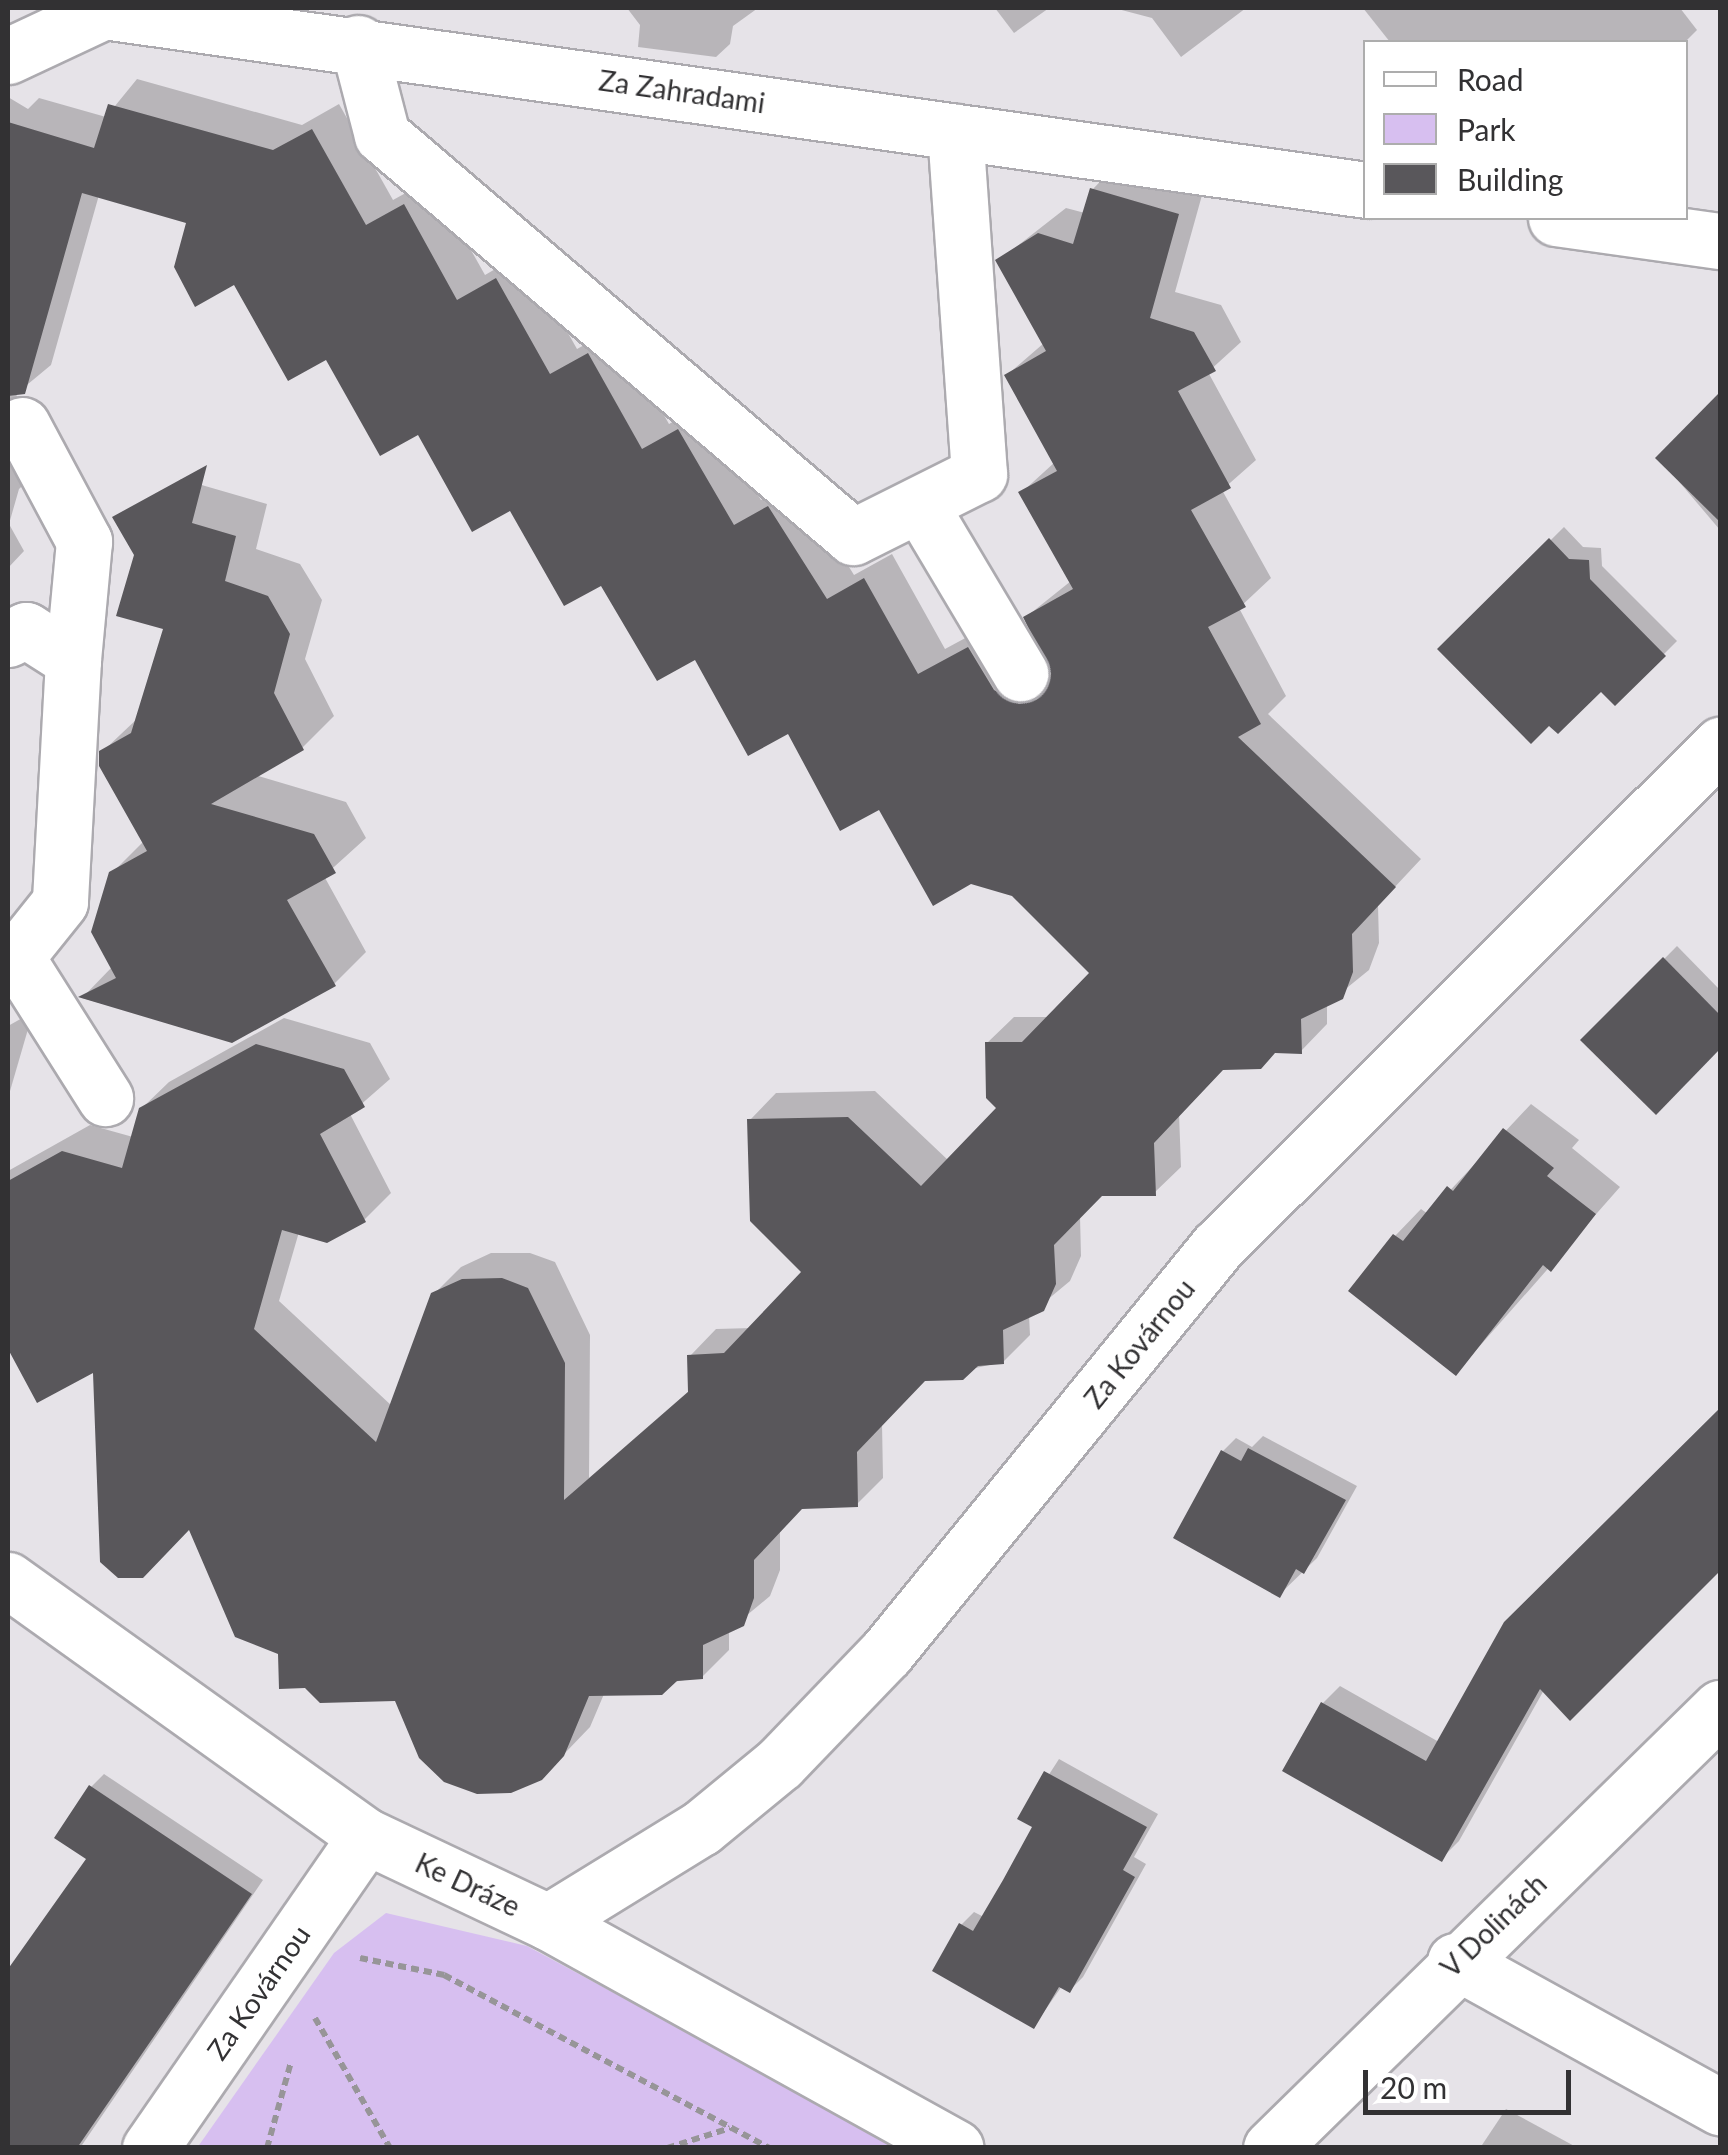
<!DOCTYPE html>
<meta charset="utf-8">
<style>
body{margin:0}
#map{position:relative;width:1728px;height:2155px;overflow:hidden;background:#e6e3e8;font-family:Lato,sans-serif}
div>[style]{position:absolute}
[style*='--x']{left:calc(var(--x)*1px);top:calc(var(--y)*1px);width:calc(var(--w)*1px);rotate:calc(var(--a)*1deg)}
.green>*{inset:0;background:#d7bff0}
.shadow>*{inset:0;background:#0003}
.building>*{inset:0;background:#59575b}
.path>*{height:6px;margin-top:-3px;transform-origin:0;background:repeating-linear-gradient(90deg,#979598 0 8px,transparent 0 13px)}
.roads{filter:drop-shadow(2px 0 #acaaaf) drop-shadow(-2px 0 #acaaaf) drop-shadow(0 2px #acaaaf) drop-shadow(0 -2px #acaaaf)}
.minor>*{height:55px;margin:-27.5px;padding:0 27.5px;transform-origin:27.5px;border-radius:27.5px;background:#fff}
span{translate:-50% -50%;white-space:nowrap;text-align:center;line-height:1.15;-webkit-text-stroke:10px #fff;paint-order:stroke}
.street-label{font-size:28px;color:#323133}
.frame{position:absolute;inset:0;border:10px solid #323133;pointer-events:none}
.legend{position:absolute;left:1363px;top:40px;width:325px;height:180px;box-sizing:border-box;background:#fff;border:2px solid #adadad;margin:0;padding:12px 18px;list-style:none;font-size:30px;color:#323133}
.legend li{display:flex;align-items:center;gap:20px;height:50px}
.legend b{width:50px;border:2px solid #adadad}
.scale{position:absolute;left:1363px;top:2070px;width:208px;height:45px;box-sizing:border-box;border:5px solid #323133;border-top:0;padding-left:12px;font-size:30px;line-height:35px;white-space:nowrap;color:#323133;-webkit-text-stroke:8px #fff;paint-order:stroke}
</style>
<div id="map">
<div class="green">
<div style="clip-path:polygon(386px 1913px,527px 1946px,900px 2147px,197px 2148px,334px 1953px)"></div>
</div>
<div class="shadow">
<div style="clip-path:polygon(627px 8px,758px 8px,733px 26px,730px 44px,716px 57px,638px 47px,640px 25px)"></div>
<div style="clip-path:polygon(995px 8px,1049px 8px,1014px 33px)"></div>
<div style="clip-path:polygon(1114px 8px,1246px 8px,1181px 57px,1152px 18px)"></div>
<div style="clip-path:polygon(1363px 8px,1680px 8px,1697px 30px,1685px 42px,1390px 42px)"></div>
<div style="clip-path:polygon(137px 79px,302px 125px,339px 104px,393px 200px,431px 179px,485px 275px,523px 253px,577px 349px,615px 328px,669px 424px,705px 404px,761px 500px,796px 481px,854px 575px,892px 554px,945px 649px,995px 622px,1020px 663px,1047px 679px,1054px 674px,1026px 617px,1071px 581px,1021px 493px,1055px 462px,1007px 375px,1044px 343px,998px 261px,1066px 208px,1085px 213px,1092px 190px,1118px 163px,1204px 188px,1175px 292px,1221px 305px,1241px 342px,1208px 372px,1256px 460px,1222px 490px,1271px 578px,1239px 608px,1286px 696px,1268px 714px,1421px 859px,1378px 905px,1379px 943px,1369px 970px,1327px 1004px,1327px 1024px,1301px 1051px,1276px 1051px,1223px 1068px,1179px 1113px,1181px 1167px,1154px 1193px,1102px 1194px,1080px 1216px,1081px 1256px,1070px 1281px,1029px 1315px,1030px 1335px,1003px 1362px,925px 1379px,882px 1423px,883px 1478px,857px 1504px,803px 1507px,780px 1531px,780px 1570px,770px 1596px,729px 1630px,729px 1650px,702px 1677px,604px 1694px,590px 1727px,541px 1778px,397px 1699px,280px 1652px,190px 1526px,95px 1368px,38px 1400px,8px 1345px,8px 1171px,90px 1125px,133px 1137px,141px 1109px,169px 1082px,284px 1018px,370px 1043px,390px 1079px,350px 1114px,391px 1193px,364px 1220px,299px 1232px,279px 1301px,392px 1406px,434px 1294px,461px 1267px,491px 1253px,530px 1253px,555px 1262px,590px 1335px,589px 1478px,690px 1390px,690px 1356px,716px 1329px,752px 1328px,805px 1272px,750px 1120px,776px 1093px,875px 1091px,949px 1161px,1000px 1108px,987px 1043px,1014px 1017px,1050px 1017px,1092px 973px,1013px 894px,880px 806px,235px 282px,189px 221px,99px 195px,51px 365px,16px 394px,47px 462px,19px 489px,9px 524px,24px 551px,8px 568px,8px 97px,28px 109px,39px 98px,106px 117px)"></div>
<div style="clip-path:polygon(1720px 396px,1720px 530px,1659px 458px)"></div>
<div style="clip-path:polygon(181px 479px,267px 504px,256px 549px,300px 564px,322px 600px,305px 659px,334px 716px,302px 748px,255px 775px,346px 802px,366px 838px,324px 876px,366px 952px,334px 984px,232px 1040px,82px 998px,113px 966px,111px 874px,144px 841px,102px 752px,139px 717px,166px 627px,149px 511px)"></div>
<div style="clip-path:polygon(1564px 527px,1583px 547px,1601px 548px,1602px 566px,1677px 641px,1615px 703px,1601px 689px,1441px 649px)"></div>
<div style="clip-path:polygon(1677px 946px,1720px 990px,1720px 1046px,1656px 1112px,1584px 1040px)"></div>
<div style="clip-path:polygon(33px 1012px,8px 1098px,8px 1026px)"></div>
<div style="clip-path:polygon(1531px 1104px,1579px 1140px,1572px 1148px,1620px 1187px,1456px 1373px,1395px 1236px,1421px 1209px,1428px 1214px)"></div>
<div style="clip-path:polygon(1720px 1411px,1720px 1569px,1570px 1717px,1544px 1690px,1459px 1841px,1442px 1858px,1323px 1703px,1340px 1686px,1439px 1742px,1506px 1624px)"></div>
<div style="clip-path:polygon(1263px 1436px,1357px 1486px,1317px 1558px,1279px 1595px,1176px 1537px,1223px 1451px,1236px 1438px,1252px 1447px)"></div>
<div style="clip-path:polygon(1059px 1759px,1158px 1814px,1134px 1857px,1146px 1864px,1083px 1977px,1070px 1990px,1062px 1986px,1034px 2026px,961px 1925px,974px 1912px,984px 1917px,1036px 1826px,1021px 1818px)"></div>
<div style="clip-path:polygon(104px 1774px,263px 1880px,80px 2148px,8px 2148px,8px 1973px,89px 1858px,91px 1787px)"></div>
<div style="clip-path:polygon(1506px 2109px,1578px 2148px,1480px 2148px)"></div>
</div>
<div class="building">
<div style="clip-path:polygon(108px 104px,273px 150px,312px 129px,366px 225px,404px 204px,457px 300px,496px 278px,550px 374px,588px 353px,642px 449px,678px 429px,734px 525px,768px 506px,827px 599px,864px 578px,918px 674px,968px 647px,994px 690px,1019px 704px,1037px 699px,1051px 674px,1023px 617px,1073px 589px,1018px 492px,1057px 471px,1004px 375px,1046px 351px,995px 260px,1038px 233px,1073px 244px,1090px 188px,1179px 214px,1150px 318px,1194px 332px,1216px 371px,1178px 391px,1231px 488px,1191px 510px,1246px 607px,1208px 627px,1261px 724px,1238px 737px,1396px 887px,1352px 934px,1353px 972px,1343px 999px,1301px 1019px,1302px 1054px,1275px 1053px,1261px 1069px,1223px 1070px,1154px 1143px,1156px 1196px,1102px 1196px,1054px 1245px,1056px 1284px,1044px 1311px,1003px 1330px,1004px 1364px,978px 1366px,963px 1380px,925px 1381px,857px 1452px,858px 1507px,802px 1509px,754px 1560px,754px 1598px,744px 1626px,703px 1645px,703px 1679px,677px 1681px,662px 1695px,589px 1696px,564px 1756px,542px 1780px,511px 1793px,477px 1794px,444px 1782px,419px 1758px,395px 1701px,320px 1703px,305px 1688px,279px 1689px,278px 1654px,235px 1637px,189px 1530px,143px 1578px,118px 1578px,100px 1562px,93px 1373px,37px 1403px,8px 1349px,8px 1181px,62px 1151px,122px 1168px,139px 1108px,256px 1044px,344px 1069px,365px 1107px,320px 1134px,366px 1222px,327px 1243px,282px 1230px,254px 1329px,376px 1442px,431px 1293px,462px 1279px,502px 1278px,528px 1288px,565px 1363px,564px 1500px,688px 1392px,687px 1355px,724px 1353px,801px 1272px,750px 1221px,747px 1119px,848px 1117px,921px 1186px,996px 1108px,986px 1098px,985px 1042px,1022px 1042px,1089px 973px,1012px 896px,971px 884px,933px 906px,879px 810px,840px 831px,788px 734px,748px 756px,695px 660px,657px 681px,601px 586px,564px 606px,510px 511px,472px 532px,418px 435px,380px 456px,326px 360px,288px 381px,234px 285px,195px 307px,174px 267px,186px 223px,82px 193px,25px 394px,8px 396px,8px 122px,94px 148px)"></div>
<div style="clip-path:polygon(1720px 392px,1720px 522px,1655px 458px)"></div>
<div style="clip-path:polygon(207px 465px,192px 523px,236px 536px,225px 581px,268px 596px,290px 634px,274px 693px,304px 750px,211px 804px,314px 834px,336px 873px,287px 900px,336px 986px,232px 1043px,78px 997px,116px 978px,91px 932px,109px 872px,147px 851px,99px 766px,99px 751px,131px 733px,163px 629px,116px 616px,134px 555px,112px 517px)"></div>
<div style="clip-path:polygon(1549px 538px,1569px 559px,1589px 560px,1590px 579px,1666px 656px,1615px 706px,1601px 692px,1558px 734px,1549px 726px,1531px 744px,1437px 649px)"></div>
<div style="clip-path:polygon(1663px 957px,1720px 1015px,1720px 1049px,1656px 1115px,1580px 1040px)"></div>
<div style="clip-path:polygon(1503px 1128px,1554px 1168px,1547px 1176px,1596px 1214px,1551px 1272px,1543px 1265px,1456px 1376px,1348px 1291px,1393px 1234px,1403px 1241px,1447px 1186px,1453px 1191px)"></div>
<div style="clip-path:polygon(1720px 1408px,1720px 1571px,1570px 1721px,1540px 1689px,1442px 1862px,1282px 1771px,1321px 1702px,1426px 1761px,1504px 1622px)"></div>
<div style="clip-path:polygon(1248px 1448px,1346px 1500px,1304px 1574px,1296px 1569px,1280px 1598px,1173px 1538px,1221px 1450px,1241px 1461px)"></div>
<div style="clip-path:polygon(1044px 1771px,1147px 1827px,1123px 1870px,1135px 1877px,1102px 1936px,1070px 1993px,1059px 1987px,1034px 2029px,932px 1971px,959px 1923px,973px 1931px,1003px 1880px,1032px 1827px,1017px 1819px)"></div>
<div style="clip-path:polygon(89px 1785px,252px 1894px,77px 2148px,8px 2148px,8px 1969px,86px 1859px,54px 1838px)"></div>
</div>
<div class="path">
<div style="--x:360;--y:1958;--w:86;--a:11.4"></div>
<div style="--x:444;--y:1975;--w:369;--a:28"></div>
<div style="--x:315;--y:2018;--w:150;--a:60"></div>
<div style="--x:267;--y:2148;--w:89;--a:-74.4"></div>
<div style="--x:667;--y:2148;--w:66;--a:-17.6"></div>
</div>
<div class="roads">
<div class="minor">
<div style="--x:358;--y:43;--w:95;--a:75.4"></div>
<div style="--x:382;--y:135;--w:619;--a:40.48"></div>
<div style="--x:853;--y:537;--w:141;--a:-26.6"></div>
<div style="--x:979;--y:474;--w:343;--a:-94"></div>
<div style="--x:8;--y:56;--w:106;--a:-25.1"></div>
<div style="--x:104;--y:11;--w:1275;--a:8.07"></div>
<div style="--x:1556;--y:218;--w:166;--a:8"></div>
<div style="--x:22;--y:425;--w:132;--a:61.9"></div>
<div style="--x:84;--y:541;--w:120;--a:95.3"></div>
<div style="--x:920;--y:505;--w:196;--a:59.2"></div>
<div style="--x:8;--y:639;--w:20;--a:-27"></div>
<div style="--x:26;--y:630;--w:56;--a:32.6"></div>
<div style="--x:73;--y:660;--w:242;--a:93.1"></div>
<div style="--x:60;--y:902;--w:70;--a:128.7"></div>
<div style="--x:16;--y:957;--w:8;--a:166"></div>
<div style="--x:16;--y:957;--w:167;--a:57.7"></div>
<div style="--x:8;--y:1580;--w:440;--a:35.6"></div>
<div style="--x:366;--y:1836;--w:201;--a:25.3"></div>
<div style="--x:548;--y:1922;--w:466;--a:29"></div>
<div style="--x:548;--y:1922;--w:180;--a:-31.6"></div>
<div style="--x:701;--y:1828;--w:102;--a:-39.4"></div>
<div style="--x:780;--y:1763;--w:153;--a:-46.1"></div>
<div style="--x:886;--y:1653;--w:524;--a:-50.81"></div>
<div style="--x:1217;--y:1247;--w:711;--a:-44.94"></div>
<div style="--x:1455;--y:1961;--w:303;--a:28.9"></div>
<div style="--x:150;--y:2148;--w:379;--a:-55.3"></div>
<div style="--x:1271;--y:2148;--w:629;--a:-44.42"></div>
</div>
</div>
<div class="street-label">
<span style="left:682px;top:91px;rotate:8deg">Za Zahradami</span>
<span style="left:1139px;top:1343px;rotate:-51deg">Za Kovárnou</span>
<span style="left:468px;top:1884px;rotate:25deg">Ke Dráze</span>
<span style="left:1493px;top:1925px;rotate:-44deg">V Dolinách</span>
<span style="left:258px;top:1992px;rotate:-55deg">Za Kovárnou</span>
</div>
<div class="frame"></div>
<ul class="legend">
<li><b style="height:12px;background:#fff"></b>Road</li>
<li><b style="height:28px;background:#d7bff0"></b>Park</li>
<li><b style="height:28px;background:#59575b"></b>Building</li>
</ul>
<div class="scale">20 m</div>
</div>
